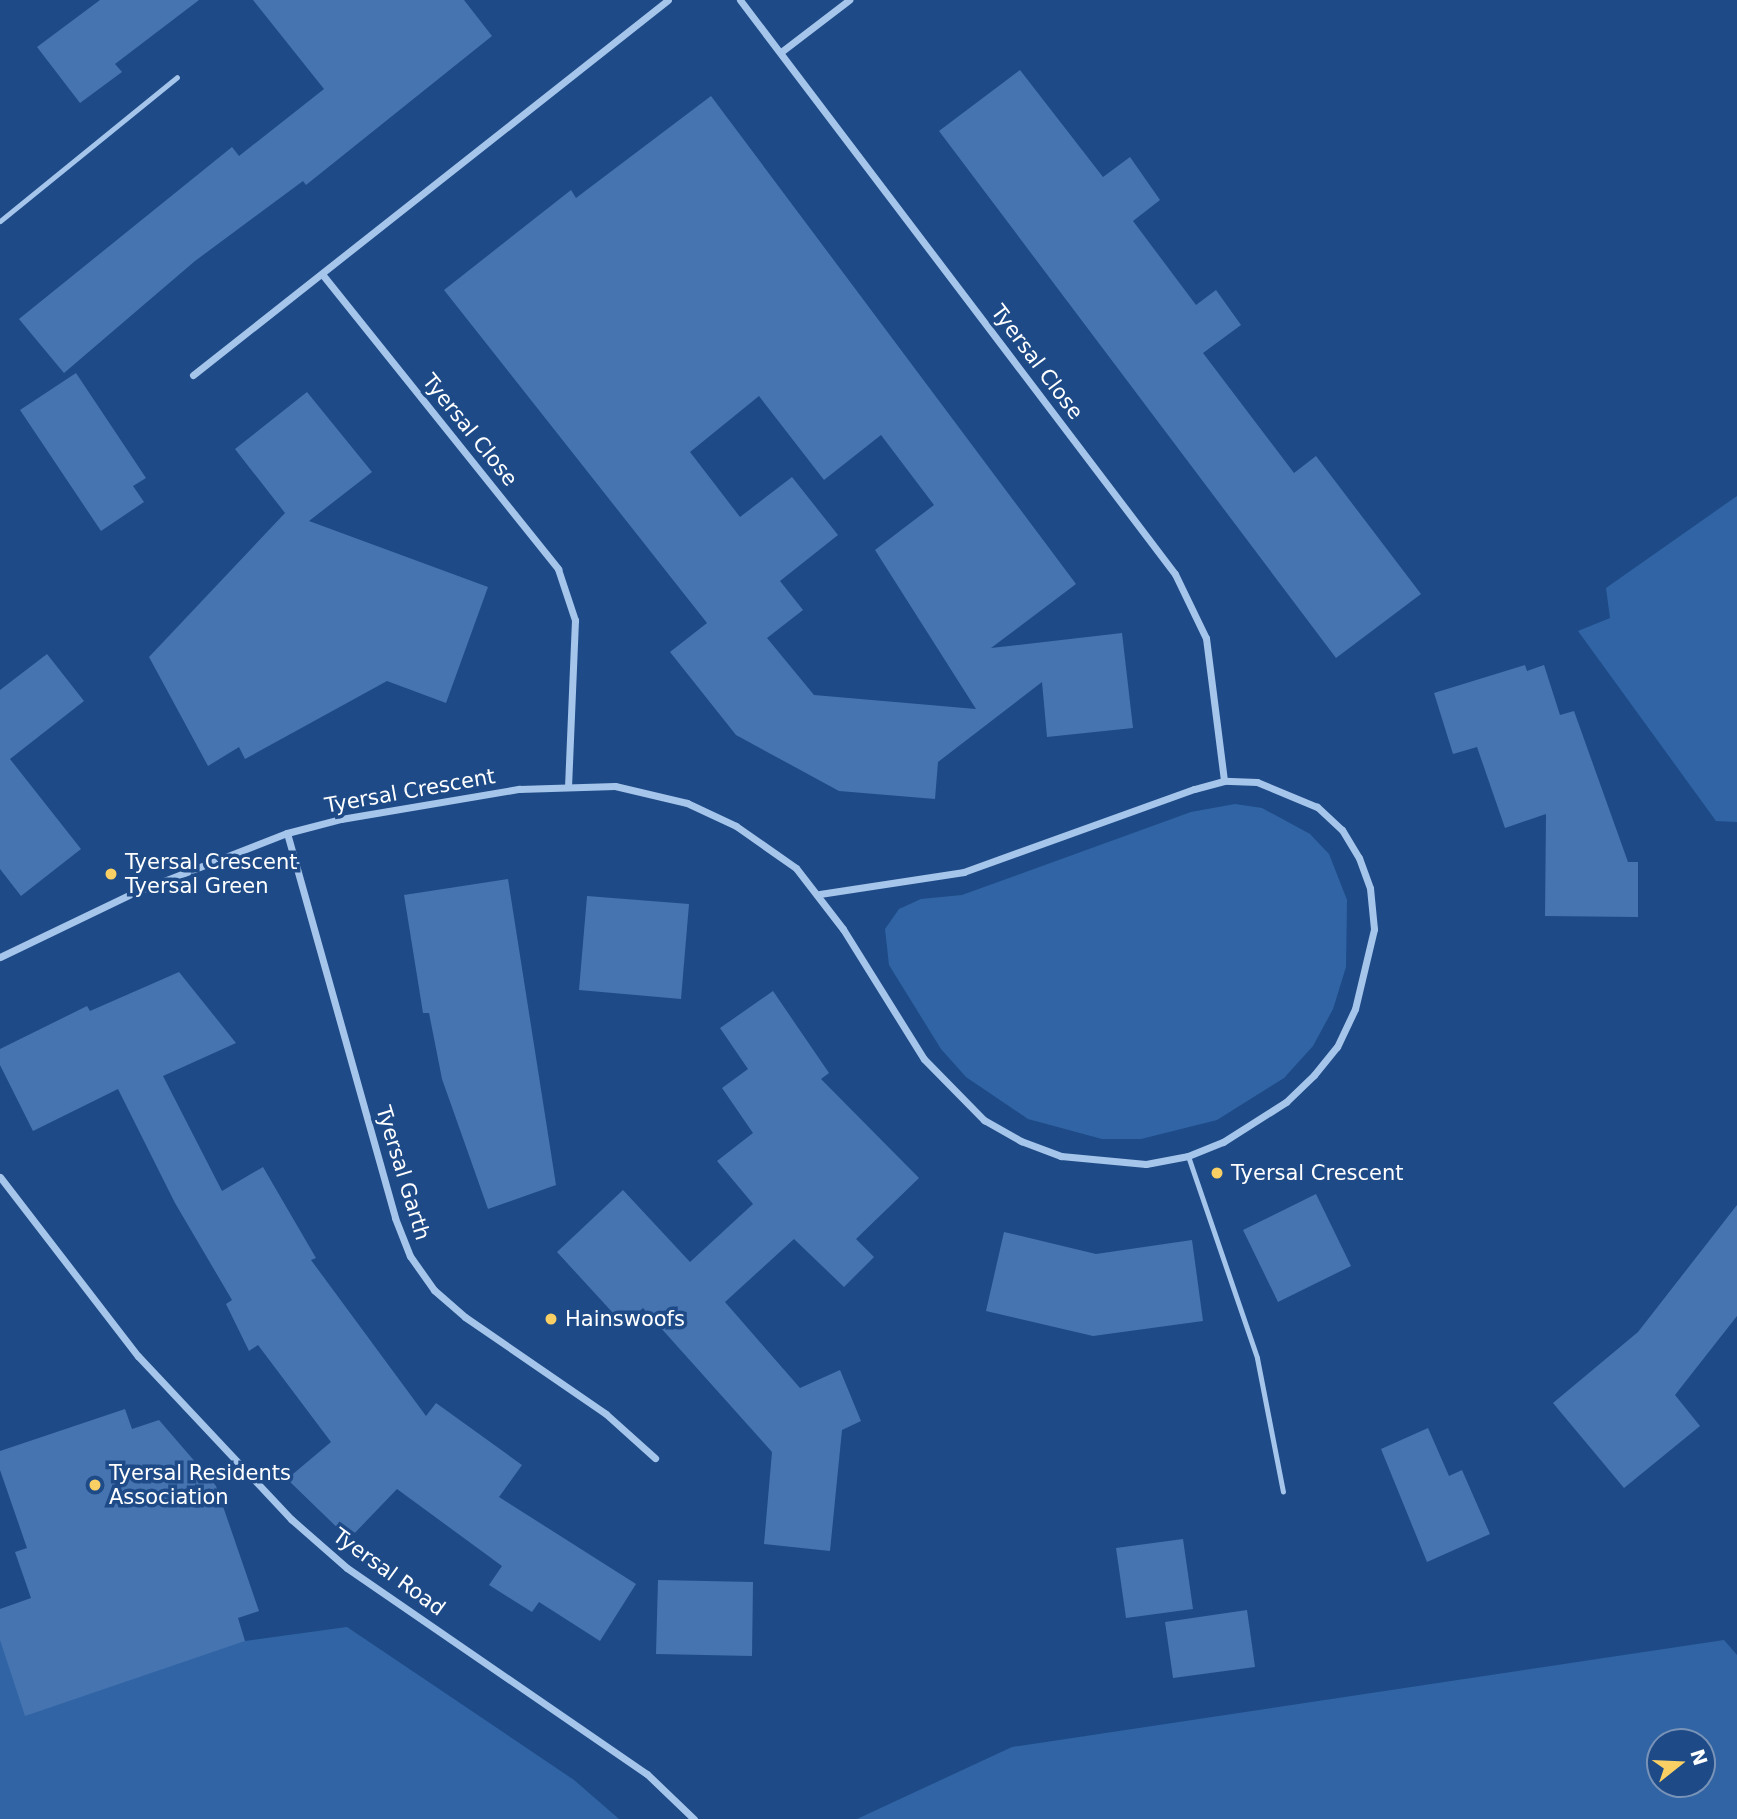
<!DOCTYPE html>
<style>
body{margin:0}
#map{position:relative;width:1737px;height:1819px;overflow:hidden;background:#1e4b87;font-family:"DejaVu Sans",sans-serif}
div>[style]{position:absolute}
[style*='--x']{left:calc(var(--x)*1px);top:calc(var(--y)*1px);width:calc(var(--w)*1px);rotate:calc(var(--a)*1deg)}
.green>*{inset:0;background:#3164a4}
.building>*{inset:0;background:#4674b0}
.lane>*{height:5px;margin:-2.5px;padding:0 2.5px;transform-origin:2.5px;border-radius:2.5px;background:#a6c5eb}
.street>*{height:7px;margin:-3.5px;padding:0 3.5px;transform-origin:3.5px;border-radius:3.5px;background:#a6c5eb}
.dots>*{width:19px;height:19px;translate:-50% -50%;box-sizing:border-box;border:4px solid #1e4b87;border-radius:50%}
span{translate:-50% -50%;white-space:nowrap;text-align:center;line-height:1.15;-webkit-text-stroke:7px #1e4b87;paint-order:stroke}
.street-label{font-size:21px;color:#fff}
.poi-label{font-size:21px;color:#fff}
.left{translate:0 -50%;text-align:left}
.north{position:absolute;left:1646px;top:1728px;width:70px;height:70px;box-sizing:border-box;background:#1e4b87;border:2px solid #7893b7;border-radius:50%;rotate:72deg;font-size:19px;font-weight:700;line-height:28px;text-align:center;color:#fff}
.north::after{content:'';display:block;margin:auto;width:24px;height:32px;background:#fad065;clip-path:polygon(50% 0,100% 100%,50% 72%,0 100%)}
</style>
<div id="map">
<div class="green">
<div style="clip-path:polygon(1737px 496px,1737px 822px,1716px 821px,1578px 631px,1610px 618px,1606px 588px)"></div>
<div style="clip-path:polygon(1235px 804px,1262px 808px,1310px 834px,1329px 854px,1347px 900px,1346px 967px,1333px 1009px,1313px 1046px,1284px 1078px,1217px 1120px,1141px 1139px,1102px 1139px,1028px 1119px,966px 1077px,941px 1049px,889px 965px,885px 929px,899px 909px,921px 899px,962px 895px,1191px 812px)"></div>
<div style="clip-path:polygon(347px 1627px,574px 1780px,619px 1819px,0 1819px,0 1640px,245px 1641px)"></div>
<div style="clip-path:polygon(evenodd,1724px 1640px,1737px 1655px,1737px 1819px,857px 1819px,1012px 1747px,1724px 1640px,1660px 1742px,1702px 1742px,1702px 1784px,1660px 1784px,1660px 1742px)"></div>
</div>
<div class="building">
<div style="clip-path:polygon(100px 0,199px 0,115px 64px,122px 72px,80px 103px,37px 47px)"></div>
<div style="clip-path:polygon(253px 0,464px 0,492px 36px,306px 185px,303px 181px,195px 261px,64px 373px,19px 319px,232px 147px,239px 156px,324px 89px)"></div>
<div style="clip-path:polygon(1020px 70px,1103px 177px,1130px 157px,1160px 200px,1133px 221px,1196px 305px,1216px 290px,1241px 325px,1203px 353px,1294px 473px,1316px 456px,1421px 594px,1336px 658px,939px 131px)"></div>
<div style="clip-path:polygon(evenodd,711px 96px,1076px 584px,991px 648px,1122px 633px,1133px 728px,1047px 737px,1042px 682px,938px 762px,935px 799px,839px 791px,736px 735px,670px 652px,707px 623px,444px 290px,571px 190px,576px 198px,711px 96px,759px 396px,824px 480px,881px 435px,934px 505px,875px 550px,976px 709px,814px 695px,767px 638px,803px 610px,780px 581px,838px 535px,792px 477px,740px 517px,690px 452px,759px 396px)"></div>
<div style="clip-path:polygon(76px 373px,146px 478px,133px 486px,144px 502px,101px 531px,20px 410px)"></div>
<div style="clip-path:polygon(307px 392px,372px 472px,309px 521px,488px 587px,446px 703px,387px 681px,245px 759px,239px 747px,208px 766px,149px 657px,285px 513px,235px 449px)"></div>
<div style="clip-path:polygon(47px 654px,84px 701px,10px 759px,81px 849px,21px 896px,0 869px,0 690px)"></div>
<div style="clip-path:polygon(1525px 665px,1527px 671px,1544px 665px,1560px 715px,1574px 711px,1628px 862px,1638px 862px,1638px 917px,1545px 916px,1546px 814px,1505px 828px,1477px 747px,1453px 754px,1434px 693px)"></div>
<div style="clip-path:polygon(508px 879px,556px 1185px,488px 1209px,442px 1079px,429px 1013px,423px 1013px,404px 895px)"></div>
<div style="clip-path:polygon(587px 896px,689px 904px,681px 999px,579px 990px)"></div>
<div style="clip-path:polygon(179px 972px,236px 1043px,163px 1076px,222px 1191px,263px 1167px,316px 1258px,311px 1260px,426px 1416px,436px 1403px,522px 1465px,499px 1497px,636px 1584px,600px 1641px,539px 1602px,532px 1612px,489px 1585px,502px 1566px,397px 1489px,349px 1539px,287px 1479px,331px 1442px,258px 1345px,249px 1351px,226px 1304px,232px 1300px,175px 1203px,118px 1089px,33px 1131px,0 1065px,0 1049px,87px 1006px,90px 1011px)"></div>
<div style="clip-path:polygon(773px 991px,829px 1073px,821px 1079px,919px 1178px,856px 1239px,874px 1257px,844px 1287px,794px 1239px,725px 1302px,800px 1388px,840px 1370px,861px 1421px,842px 1430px,830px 1551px,764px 1544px,772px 1452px,643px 1308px,624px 1325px,557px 1252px,623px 1190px,690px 1262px,753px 1204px,717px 1161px,753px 1133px,722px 1088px,748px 1069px,720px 1028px)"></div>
<div style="clip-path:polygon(1316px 1194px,1351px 1266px,1278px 1302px,1243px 1230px)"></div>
<div style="clip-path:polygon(1737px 1205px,1737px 1316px,1675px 1395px,1700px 1426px,1624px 1488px,1553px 1403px,1638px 1332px)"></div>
<div style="clip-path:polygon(1004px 1232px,1096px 1254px,1192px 1240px,1203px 1321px,1093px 1336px,986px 1311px)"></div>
<div style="clip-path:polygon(125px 1409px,132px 1429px,159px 1420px,216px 1486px,259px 1611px,238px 1618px,245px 1641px,25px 1716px,0 1640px,0 1609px,31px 1598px,15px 1552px,27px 1548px,0 1470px,0 1451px)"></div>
<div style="clip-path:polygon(1428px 1428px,1449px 1476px,1462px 1470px,1490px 1534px,1427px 1562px,1381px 1449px)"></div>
<div style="clip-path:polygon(1183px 1539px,1193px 1609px,1126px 1618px,1116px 1548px)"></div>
<div style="clip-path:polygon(658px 1580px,753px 1582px,752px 1656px,656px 1654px)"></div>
<div style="clip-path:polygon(1247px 1610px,1255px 1667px,1173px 1678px,1165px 1622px)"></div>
</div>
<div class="lane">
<div style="--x:0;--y:221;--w:228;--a:-39.1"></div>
<div style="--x:1188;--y:1156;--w:213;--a:71.1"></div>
<div style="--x:1257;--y:1358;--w:136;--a:79"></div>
</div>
<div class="street">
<div style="--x:740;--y:0;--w:720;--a:52.84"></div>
<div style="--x:1175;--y:574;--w:71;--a:64.2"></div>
<div style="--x:1206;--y:638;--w:144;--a:82.8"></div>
<div style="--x:781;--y:52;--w:86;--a:-37.4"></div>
<div style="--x:322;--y:274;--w:378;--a:51.3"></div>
<div style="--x:558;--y:569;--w:54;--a:71.6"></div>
<div style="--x:575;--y:620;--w:166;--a:92.4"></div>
<div style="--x:193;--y:375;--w:605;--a:-38.29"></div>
<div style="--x:287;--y:833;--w:400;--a:74.3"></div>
<div style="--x:395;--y:1218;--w:41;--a:68.5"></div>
<div style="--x:410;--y:1256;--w:42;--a:54.8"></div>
<div style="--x:434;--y:1290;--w:41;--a:41.1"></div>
<div style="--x:465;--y:1317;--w:171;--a:34.5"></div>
<div style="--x:606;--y:1414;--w:66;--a:41.9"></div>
<div style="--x:0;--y:957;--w:148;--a:-25.7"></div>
<div style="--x:133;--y:893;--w:165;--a:-21.3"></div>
<div style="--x:287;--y:833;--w:56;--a:-14.5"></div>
<div style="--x:341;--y:819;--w:181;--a:-9.6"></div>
<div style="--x:519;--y:789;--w:96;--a:-1.8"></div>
<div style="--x:615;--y:786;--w:74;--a:13.3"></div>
<div style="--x:687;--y:803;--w:54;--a:25.1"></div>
<div style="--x:736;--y:826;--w:73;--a:35"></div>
<div style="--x:796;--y:868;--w:77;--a:52.4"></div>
<div style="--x:843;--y:929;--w:153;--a:58.1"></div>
<div style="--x:924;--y:1059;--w:86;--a:45.5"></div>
<div style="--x:984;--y:1120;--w:43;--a:29.6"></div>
<div style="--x:1021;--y:1141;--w:43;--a:20.6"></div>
<div style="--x:1061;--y:1156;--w:85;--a:5.4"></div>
<div style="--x:1146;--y:1164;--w:43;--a:-10.8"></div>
<div style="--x:1188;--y:1156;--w:38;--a:-22"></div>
<div style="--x:1223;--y:1142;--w:75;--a:-32.4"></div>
<div style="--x:1286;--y:1102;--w:39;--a:-44"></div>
<div style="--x:1314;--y:1075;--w:36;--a:-51"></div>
<div style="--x:1337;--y:1047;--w:42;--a:-64.7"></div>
<div style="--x:1355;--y:1009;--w:82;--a:-76.6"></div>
<div style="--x:1374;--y:929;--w:41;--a:-95.6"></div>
<div style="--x:1370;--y:888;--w:32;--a:-110"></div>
<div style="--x:1359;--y:858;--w:33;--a:-121"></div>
<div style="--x:1342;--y:830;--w:34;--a:-137"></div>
<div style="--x:1317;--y:807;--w:65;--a:-157.4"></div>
<div style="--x:1257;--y:782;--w:33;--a:-178"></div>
<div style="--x:1224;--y:781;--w:31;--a:165"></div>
<div style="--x:1194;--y:789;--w:245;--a:160.2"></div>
<div style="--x:964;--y:872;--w:146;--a:171.3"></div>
<div style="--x:0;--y:1177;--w:226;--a:52.4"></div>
<div style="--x:138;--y:1356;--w:224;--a:46.8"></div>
<div style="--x:291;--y:1519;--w:74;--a:41.2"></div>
<div style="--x:347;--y:1568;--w:364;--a:34.5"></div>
<div style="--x:647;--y:1774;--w:65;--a:43.8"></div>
</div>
<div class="dots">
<div style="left:111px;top:874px;background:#fad065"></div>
<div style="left:1217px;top:1173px;background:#fad065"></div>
<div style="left:551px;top:1319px;background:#fad065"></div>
<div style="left:95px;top:1485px;background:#fad065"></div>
</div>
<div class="street-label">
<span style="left:1037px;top:362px;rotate:53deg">Tyersal Close</span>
<span style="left:470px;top:430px;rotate:51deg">Tyersal Close</span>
<span style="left:410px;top:791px;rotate:-10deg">Tyersal Crescent</span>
<span style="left:403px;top:1173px;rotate:73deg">Tyersal Garth</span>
<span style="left:389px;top:1572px;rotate:36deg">Tyersal Road</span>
</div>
<div class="poi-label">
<span class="left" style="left:125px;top:874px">Tyersal Crescent<br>Tyersal Green</span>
<span class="left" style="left:1231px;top:1173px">Tyersal Crescent</span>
<span class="left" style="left:565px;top:1319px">Hainswoofs</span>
<span class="left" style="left:109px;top:1485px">Tyersal Residents<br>Association</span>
</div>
<div class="north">N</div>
</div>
